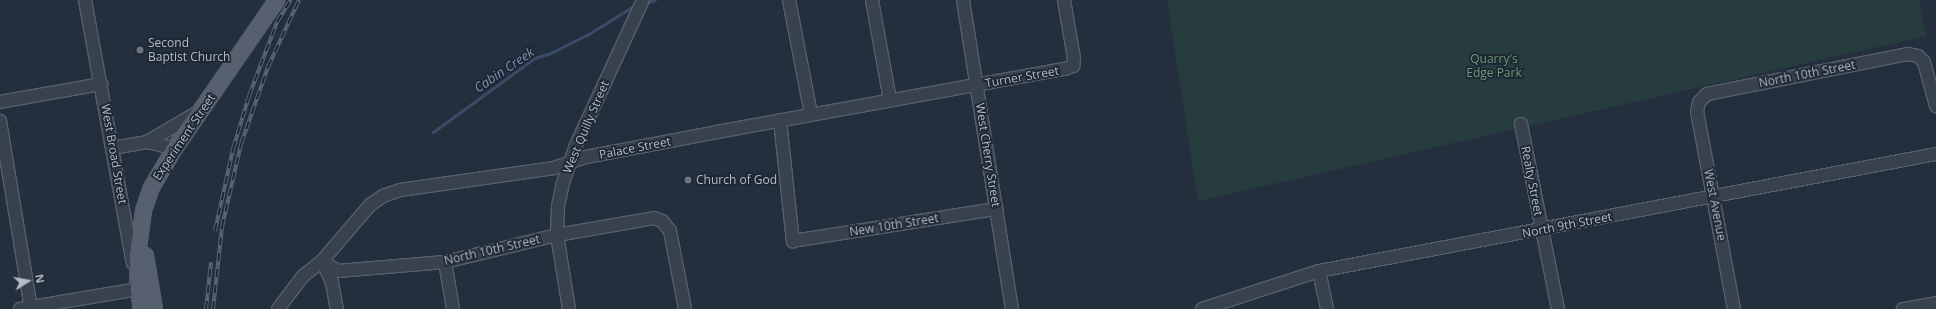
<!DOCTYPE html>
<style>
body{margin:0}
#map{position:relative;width:1936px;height:309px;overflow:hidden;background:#242f3e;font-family:"Open Sans",sans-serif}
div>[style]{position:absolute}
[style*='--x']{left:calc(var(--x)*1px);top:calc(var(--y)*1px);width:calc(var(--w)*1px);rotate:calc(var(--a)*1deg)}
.green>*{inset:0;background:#263c3f}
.stream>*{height:2.5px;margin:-1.25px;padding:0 1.25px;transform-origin:1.25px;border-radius:1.25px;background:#394c67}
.roads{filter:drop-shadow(1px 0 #565f6c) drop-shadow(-1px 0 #565f6c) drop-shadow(0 1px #565f6c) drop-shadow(0 -1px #565f6c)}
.minor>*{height:12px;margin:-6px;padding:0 6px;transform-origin:6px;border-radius:6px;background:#38414e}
.major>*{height:15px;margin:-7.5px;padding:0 7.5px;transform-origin:7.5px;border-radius:7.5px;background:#56606e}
.rail>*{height:4px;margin-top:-2px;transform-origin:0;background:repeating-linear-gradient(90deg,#1d2633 0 8px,#5a6575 0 16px);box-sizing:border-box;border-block:1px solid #5a6575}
.dots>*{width:11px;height:11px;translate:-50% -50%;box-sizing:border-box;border:2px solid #1d2633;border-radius:50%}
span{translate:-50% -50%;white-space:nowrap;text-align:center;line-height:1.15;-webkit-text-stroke:3.5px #1d2633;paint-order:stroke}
.poi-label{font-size:12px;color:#b4bcc9}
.left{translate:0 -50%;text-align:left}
.park-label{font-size:12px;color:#6b9a76}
.street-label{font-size:12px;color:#b4bcc9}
.water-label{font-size:13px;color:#7c92b1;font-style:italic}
.north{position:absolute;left:8px;top:261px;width:40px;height:40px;-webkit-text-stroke:3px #1d2633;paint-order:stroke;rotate:79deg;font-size:11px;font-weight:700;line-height:16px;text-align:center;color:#b4bcc9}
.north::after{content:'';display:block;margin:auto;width:14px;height:18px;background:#b4bcc9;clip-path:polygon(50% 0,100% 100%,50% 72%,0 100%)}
</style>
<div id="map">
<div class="green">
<div style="clip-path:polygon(1167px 0,1919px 0,1926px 36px,1198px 201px)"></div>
</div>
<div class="stream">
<div style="--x:649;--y:2;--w:6;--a:-18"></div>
<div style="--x:433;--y:132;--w:126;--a:-36"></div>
<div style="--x:535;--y:58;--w:19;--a:-18"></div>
<div style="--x:553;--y:52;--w:38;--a:-27"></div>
<div style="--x:587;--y:35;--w:53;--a:-31.9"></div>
</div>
<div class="roads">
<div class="minor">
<div style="--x:85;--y:0;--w:267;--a:79.7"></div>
<div style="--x:789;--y:0;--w:116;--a:79.1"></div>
<div style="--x:872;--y:0;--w:102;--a:79.8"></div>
<div style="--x:963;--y:0;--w:313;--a:81"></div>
<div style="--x:0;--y:102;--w:103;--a:-10.1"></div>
<div style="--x:780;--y:120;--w:122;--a:83.9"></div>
<div style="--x:793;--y:241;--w:206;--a:-9"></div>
<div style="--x:0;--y:121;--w:191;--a:80.6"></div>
<div style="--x:1521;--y:124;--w:189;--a:78.7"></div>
<div style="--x:147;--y:142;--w:28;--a:13"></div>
<div style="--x:113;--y:148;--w:35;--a:-10"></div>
<div style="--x:147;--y:142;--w:56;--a:-30.3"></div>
<div style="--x:322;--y:261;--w:19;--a:32"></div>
<div style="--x:338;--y:271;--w:107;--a:-4.8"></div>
<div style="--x:445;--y:262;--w:115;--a:-13.6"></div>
<div style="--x:557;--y:235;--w:98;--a:-9.9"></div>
<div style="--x:654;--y:218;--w:9;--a:21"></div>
<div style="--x:662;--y:221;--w:13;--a:51"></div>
<div style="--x:670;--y:231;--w:79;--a:79.1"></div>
<div style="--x:322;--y:261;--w:23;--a:65"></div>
<div style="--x:332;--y:282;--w:27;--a:80"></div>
<div style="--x:445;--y:262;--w:48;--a:80.3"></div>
<div style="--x:1319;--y:271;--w:39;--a:78"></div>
<div style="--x:20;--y:309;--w:120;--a:-9.6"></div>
<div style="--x:138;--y:289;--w:8;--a:-104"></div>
<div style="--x:278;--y:309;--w:41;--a:-52.9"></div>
<div style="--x:303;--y:276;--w:24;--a:-38"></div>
<div style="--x:322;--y:261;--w:74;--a:-49.4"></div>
<div style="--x:370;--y:205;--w:16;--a:-35"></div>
<div style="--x:383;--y:196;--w:18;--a:-19"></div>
<div style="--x:400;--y:190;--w:156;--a:-8.1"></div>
<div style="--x:554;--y:168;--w:34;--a:-19"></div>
<div style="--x:586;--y:157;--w:133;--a:-10.8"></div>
<div style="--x:717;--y:132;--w:354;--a:-10.3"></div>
<div style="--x:1065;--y:69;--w:9;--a:-21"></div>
<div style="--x:1073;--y:66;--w:8;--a:-83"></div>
<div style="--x:1074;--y:58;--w:59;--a:-99.8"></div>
<div style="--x:569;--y:309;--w:75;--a:-99.2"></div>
<div style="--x:557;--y:235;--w:29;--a:-88"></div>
<div style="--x:558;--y:206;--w:24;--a:-78"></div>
<div style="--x:563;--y:183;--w:40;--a:-71.1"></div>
<div style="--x:576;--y:145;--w:160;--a:-65.2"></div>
<div style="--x:1202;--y:309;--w:123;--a:-18"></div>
<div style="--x:1319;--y:271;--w:628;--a:-10.74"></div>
<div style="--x:1734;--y:309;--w:200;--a:-100.6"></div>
<div style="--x:1697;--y:112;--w:10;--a:-79"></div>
<div style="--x:1699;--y:102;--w:11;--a:-45"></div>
<div style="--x:1707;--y:94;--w:204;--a:-11.3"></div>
<div style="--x:1907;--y:54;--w:11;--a:10"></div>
<div style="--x:1918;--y:56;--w:8;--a:45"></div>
<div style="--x:1924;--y:62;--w:46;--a:74.7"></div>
<div style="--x:1903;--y:309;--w:34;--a:-10"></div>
</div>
<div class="major">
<div style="--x:145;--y:255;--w:55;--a:80.5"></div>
<div style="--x:141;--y:309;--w:20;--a:-99"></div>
<div style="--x:138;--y:289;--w:35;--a:-92"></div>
<div style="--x:137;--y:254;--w:44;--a:-82.2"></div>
<div style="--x:143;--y:210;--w:24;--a:-71"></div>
<div style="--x:151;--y:187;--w:45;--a:-59.5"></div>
<div style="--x:174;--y:148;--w:180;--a:-55.4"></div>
</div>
</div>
<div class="rail">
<div style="--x:215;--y:231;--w:84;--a:-77.6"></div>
<div style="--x:233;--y:149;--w:55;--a:-73.2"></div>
<div style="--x:249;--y:96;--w:79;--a:-69.3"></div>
<div style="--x:277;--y:22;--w:26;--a:-58"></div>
<div style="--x:206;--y:309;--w:47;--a:-83.9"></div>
<div style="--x:213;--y:309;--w:82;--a:-83.7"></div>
<div style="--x:222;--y:227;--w:85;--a:-77.1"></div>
<div style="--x:241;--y:144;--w:82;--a:-70.7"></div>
<div style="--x:268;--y:67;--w:74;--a:-65.2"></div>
</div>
<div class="dots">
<div style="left:140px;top:50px;background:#6b7280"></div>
<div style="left:688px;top:180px;background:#6b7280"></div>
</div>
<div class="poi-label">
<span class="left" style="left:148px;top:50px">Second<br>Baptist Church</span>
<span class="left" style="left:696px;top:180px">Church of God</span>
</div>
<div class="park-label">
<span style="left:1494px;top:66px">Quarry's<br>Edge Park</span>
</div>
<div class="street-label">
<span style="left:1807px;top:74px;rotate:-11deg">North 10th Street</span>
<span style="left:1022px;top:77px;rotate:-10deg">Turner Street</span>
<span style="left:586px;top:127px;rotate:-67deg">West Quilly Street</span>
<span style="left:184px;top:137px;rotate:-56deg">Experiment Street</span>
<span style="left:635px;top:148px;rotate:-11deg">Palace Street</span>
<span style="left:114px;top:154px;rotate:80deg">West Broad Street</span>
<span style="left:988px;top:155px;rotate:81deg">West Cherry Street</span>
<span style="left:1532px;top:181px;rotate:79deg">Realty Street</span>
<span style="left:1715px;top:205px;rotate:79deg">West Avenue</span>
<span style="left:894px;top:225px;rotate:-9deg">New 10th Street</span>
<span style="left:1567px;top:225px;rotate:-11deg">North 9th Street</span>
<span style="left:492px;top:250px;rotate:-13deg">North 10th Street</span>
</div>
<div class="water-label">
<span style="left:504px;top:70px;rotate:-34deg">Cabin Creek</span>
</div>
<div class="north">N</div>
</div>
